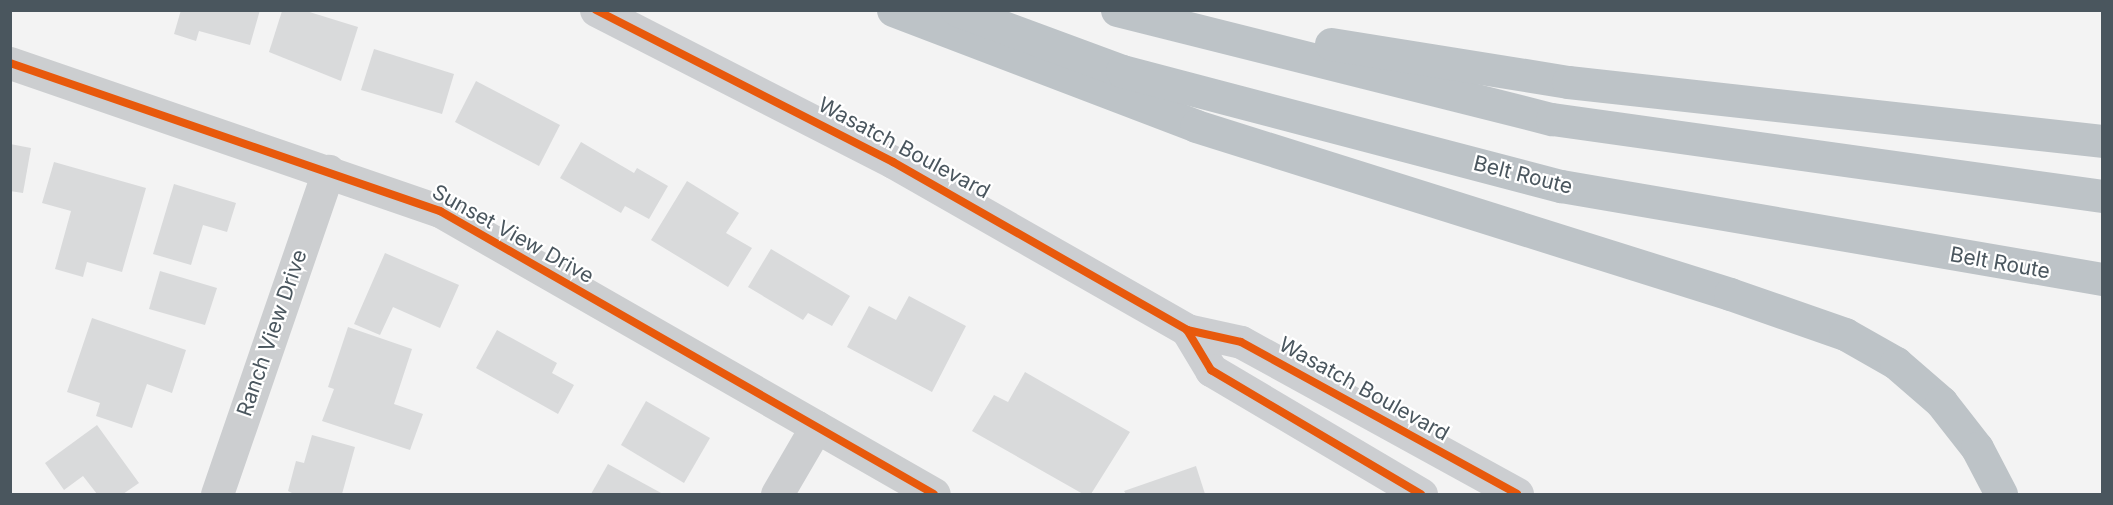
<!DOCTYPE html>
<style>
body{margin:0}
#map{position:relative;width:2113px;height:505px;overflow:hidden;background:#f3f3f3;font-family:Inter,sans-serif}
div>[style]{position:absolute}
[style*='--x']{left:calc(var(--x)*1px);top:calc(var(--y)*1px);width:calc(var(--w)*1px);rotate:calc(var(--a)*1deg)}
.building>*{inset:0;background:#d9dadb}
.minor>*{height:33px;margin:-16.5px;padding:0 16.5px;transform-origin:16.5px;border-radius:16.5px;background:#ccced0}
.secondary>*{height:33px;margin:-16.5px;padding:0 16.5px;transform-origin:16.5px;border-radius:16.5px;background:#ccced1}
.motorway>*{height:33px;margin:-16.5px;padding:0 16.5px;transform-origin:16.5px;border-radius:16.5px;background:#bdc3c7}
.cycleway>*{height:8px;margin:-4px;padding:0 4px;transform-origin:4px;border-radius:4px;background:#e8590c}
span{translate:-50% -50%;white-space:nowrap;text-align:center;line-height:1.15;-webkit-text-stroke:4.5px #fff;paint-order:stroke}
.street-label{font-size:21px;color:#4a565e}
.frame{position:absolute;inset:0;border:12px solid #4a565e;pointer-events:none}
</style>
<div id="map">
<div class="building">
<div style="clip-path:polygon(181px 10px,260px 10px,250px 45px,199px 31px,196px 41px,174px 34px)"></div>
<div style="clip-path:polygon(303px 10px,358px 27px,341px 81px,269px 52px,282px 11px)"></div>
<div style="clip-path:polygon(374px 49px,454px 74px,442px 114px,361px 90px)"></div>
<div style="clip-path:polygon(476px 81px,560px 125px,539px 166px,455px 122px)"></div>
<div style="clip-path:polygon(581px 142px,634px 173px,637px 168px,668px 186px,649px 219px,625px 206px,621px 213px,560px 178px)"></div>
<div style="clip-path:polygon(10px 144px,31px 148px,23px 193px,10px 191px)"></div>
<div style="clip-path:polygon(54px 162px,146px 188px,122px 272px,87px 262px,83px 277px,55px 269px,71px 211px,42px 203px)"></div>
<div style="clip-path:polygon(687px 181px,739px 213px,726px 233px,752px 248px,728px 287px,651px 240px)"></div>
<div style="clip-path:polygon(174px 184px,236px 203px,227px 232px,203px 225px,191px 265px,153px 254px)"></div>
<div style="clip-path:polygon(771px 249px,850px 296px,832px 326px,808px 313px,803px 320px,748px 287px)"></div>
<div style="clip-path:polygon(385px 253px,459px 285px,440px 328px,393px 307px,380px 335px,354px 324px)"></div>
<div style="clip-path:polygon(160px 271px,217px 288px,205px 325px,149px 309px)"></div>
<div style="clip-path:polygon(909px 296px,966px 326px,932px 392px,847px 347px,869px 306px,896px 320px)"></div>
<div style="clip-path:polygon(92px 318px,186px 350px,172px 393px,147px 384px,132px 428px,96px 416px,100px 403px,67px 392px)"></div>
<div style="clip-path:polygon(348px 327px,412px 349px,394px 404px,423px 414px,410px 450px,322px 421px,334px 389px,328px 387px)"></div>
<div style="clip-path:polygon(497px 330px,557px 363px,552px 373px,574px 385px,558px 414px,476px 368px)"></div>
<div style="clip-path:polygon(1025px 372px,1130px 432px,1091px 494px,1083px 494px,972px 431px,994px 395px,1008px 402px)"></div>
<div style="clip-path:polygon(646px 401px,710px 438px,684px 483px,621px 445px)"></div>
<div style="clip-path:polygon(97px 425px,139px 483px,123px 494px,97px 494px,83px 476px,64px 490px,45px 463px)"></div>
<div style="clip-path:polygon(312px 435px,355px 447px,342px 494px,294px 494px,288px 491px,296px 461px,304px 463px)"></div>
<div style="clip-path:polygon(608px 464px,663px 494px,591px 494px)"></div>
<div style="clip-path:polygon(1196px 466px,1205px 494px,1126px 494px,1124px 491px)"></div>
</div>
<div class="minor">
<div style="--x:10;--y:63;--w:455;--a:19"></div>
<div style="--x:440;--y:211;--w:569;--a:29.81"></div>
<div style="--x:217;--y:494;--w:342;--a:-71"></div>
<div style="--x:777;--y:494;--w:78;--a:-59.8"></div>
</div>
<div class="secondary">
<div style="--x:596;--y:10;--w:334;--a:27.1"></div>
<div style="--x:893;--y:162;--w:339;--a:29.7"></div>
<div style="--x:1187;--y:330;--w:55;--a:12.5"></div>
<div style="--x:1241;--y:342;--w:315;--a:28.8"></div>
<div style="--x:1187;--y:330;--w:47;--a:59"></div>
<div style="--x:1211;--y:370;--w:244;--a:30.6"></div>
</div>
<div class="motorway">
<div style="--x:893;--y:10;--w:324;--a:20.9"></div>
<div style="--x:1196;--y:126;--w:560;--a:17.46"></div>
<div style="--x:1730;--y:294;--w:122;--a:19.2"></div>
<div style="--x:1845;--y:334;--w:59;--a:29.6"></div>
<div style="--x:1896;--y:363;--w:60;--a:40.9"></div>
<div style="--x:1941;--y:402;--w:58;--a:52"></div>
<div style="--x:1977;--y:448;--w:52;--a:62.4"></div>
<div style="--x:957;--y:10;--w:176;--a:20.3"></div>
<div style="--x:1122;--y:71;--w:454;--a:14.7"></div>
<div style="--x:1561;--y:186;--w:549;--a:9.75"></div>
<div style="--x:1117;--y:10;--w:448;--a:14.1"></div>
<div style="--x:1552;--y:119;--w:555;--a:7.97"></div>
<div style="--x:1331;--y:44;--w:240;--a:9.1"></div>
<div style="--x:1568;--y:82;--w:537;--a:6.3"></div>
</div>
<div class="cycleway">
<div style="--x:596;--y:10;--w:334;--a:27.1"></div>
<div style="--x:893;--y:162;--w:339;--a:29.7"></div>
<div style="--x:1187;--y:330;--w:55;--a:12.5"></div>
<div style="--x:1241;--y:342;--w:315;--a:28.8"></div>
<div style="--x:10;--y:63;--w:455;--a:19"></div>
<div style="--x:440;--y:211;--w:569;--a:29.81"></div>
<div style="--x:1187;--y:330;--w:47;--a:59"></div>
<div style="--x:1211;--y:370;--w:244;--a:30.6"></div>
</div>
<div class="street-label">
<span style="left:904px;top:148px;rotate:28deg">Wasatch Boulevard</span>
<span style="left:1523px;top:175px;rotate:14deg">Belt Route</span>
<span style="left:513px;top:234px;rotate:29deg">Sunset View Drive</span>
<span style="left:2000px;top:263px;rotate:10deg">Belt Route</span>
<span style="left:272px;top:333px;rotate:-71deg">Ranch View Drive</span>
<span style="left:1364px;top:389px;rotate:29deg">Wasatch Boulevard</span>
</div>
<div class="frame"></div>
</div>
